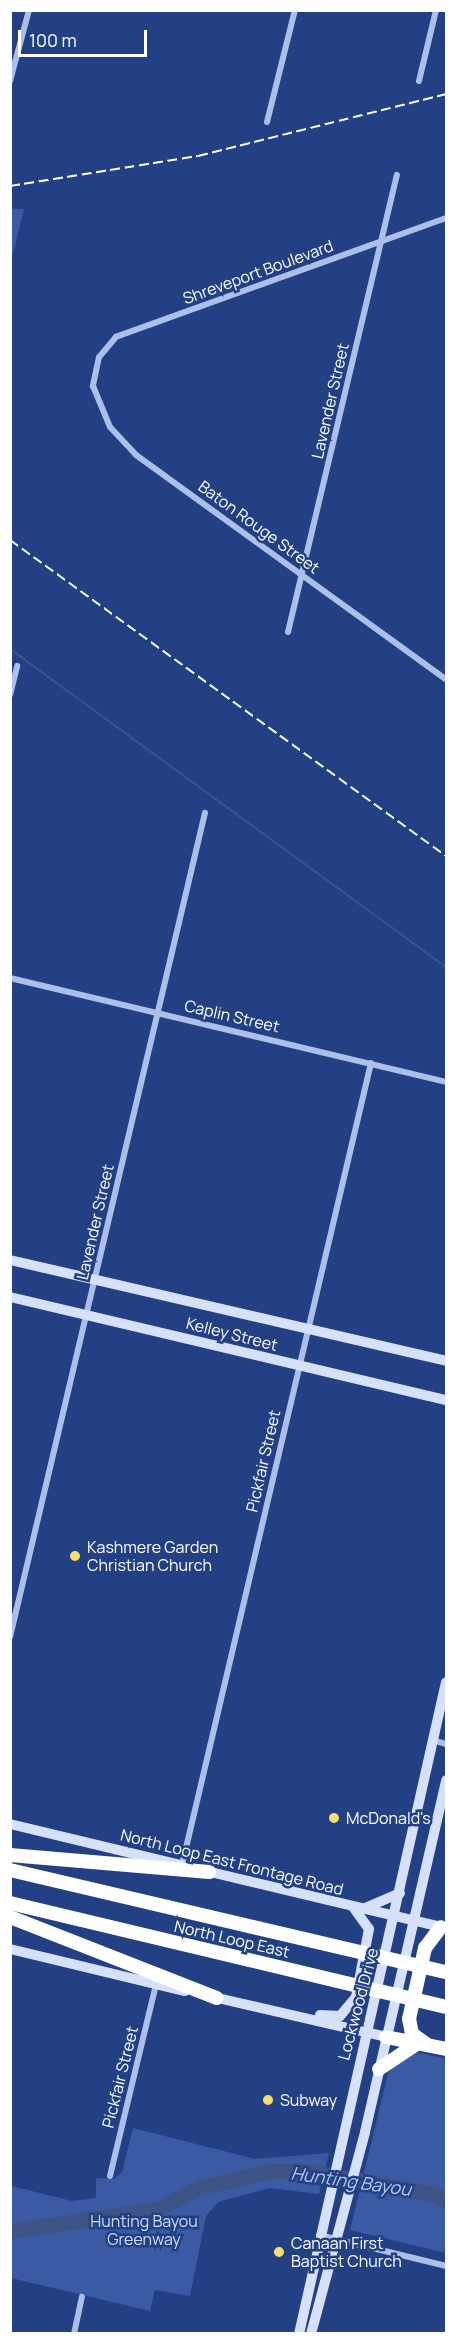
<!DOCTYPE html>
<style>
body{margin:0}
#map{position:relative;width:457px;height:2344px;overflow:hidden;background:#234084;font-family:Manrope,sans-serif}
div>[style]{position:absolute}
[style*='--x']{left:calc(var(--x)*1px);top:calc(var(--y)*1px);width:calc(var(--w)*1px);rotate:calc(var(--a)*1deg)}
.green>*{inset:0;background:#3a5aa3}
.stream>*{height:2px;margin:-1px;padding:0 1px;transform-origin:1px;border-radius:1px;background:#3e5386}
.river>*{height:15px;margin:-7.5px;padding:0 7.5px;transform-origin:7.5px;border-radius:7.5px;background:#3e5386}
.street>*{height:6px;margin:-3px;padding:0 3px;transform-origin:3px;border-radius:3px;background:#acbfe8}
.secondary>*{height:10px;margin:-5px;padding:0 5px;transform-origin:5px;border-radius:5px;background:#d6e0f7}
.highway>*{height:14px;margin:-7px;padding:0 7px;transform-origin:7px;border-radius:7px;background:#fff}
.rail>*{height:2px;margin-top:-1px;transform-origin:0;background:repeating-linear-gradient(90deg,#fff 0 10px,transparent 0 14.5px)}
.dots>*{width:16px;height:16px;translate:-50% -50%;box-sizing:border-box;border:3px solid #234084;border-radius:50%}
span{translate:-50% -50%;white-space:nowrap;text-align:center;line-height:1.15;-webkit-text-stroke:5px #234084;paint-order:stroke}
.street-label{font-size:16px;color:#fff}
.poi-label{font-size:16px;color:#fff}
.left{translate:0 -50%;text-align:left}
.park-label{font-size:16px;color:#d0dcf6}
.water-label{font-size:18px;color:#b7c9f0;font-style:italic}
.frame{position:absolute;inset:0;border:12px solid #fff;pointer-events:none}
.scale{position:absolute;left:18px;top:30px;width:129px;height:27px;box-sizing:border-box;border:3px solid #fff;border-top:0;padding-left:8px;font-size:18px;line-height:21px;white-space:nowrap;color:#fff;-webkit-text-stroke:4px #234084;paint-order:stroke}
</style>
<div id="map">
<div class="green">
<div style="clip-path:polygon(11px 209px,24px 209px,11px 261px,10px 209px)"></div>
<div style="clip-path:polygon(411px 2051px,446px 2059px,446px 2253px,350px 2230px,388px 2074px,396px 2059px)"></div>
<div style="clip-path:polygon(133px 2128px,255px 2159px,329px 2153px,319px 2194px,270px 2188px,218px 2202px,206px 2216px,190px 2296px,155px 2290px,150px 2311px,11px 2278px,11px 2186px,72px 2201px,96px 2198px,96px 2178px,114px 2179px,122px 2172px)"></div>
</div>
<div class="stream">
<div style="--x:10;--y:649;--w:540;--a:36.11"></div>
</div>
<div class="river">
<div style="--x:10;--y:2231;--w:149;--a:-8.5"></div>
<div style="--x:157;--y:2209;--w:49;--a:-26.6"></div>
<div style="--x:201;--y:2187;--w:70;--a:-13.2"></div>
<div style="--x:269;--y:2171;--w:39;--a:0"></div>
<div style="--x:308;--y:2171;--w:128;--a:10.3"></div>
<div style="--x:434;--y:2194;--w:14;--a:30"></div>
</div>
<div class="street">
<div style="--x:10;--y:81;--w:73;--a:-75"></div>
<div style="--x:419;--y:81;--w:73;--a:-76.5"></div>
<div style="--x:267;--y:122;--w:115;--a:-76"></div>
<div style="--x:446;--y:218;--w:351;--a:160.2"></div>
<div style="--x:116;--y:337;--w:26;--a:130"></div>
<div style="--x:99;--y:357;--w:30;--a:102"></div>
<div style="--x:93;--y:386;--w:44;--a:67.5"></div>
<div style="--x:110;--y:427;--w:38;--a:47"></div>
<div style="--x:136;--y:455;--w:382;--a:35.9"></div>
<div style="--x:288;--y:632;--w:470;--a:-76.6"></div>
<div style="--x:10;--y:695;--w:30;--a:-76"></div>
<div style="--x:10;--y:978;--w:448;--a:13.4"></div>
<div style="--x:10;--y:1637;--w:847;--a:-76.69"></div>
<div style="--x:432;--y:1740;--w:15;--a:16"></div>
<div style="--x:182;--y:1865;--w:824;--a:-76.74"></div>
<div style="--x:110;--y:2176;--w:197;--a:-76.5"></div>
<div style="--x:319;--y:2235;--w:131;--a:13.7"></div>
<div style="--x:74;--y:2334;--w:38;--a:-78"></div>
</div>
<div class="secondary">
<div style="--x:10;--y:1260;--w:448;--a:13"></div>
<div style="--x:10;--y:1297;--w:448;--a:13.3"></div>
<div style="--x:10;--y:1824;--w:176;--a:13.5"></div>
<div style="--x:202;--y:1870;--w:251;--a:13.4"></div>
<div style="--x:365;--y:1908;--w:38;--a:-23"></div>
<div style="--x:10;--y:1949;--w:180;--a:13.5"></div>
<div style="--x:209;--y:1996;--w:182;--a:13"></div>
<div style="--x:320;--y:2015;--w:20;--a:3"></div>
<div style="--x:340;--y:2016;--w:25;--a:-50"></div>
<div style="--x:356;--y:1997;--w:69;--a:-79.2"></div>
<div style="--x:369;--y:1929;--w:27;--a:-126"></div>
<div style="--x:299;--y:2334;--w:668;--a:-77.29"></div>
<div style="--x:311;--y:2334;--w:209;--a:-75"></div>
<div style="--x:365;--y:2132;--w:361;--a:-77"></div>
</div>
<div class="highway">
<div style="--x:10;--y:1855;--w:200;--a:4.9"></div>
<div style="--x:10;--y:1870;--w:448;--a:13.2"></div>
<div style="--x:10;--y:1903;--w:448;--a:13.4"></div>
<div style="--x:10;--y:1917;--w:222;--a:21.4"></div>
<div style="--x:386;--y:2037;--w:61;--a:11.3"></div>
<div style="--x:426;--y:2044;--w:17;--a:-144"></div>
<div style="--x:412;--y:2034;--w:15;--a:-101"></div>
<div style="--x:409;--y:2019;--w:73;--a:-77.3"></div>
<div style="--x:425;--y:1948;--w:26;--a:-53"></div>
<div style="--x:379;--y:2069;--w:47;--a:-33.7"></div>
</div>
<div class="rail">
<div style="--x:10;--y:186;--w:190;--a:-9.1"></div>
<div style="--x:198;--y:156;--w:256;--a:-14"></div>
<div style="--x:10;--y:540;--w:538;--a:35.93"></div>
</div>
<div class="dots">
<div style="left:75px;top:1556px;background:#f3e06f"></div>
<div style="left:334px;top:1818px;background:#f3e06f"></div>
<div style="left:268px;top:2100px;background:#f3e06f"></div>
<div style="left:279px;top:2252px;background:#f3e06f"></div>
</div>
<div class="street-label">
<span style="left:258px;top:272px;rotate:-20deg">Shreveport Boulevard</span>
<span style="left:330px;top:401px;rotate:-77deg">Lavender Street</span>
<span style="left:259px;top:527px;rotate:36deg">Baton Rouge Street</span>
<span style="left:232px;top:1016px;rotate:13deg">Caplin Street</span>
<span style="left:95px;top:1222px;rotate:-77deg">Lavender Street</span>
<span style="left:232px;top:1334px;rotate:14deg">Kelley Street</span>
<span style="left:263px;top:1461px;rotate:-77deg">Pickfair Street</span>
<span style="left:232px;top:1862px;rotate:14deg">North Loop East Frontage Road</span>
<span style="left:232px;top:1939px;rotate:13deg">North Loop East</span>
<span style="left:358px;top:2004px;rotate:-75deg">Lockwood Drive</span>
<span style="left:120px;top:2077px;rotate:-76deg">Pickfair Street</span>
</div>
<div class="poi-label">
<span class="left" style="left:87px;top:1556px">Kashmere Garden<br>Christian Church</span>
<span class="left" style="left:346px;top:1818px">McDonald's</span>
<span class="left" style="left:280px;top:2100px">Subway</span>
<span class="left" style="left:291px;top:2252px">Canaan First<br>Baptist Church</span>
</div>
<div class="park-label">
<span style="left:144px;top:2230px">Hunting Bayou<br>Greenway</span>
</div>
<div class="water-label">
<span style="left:351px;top:2181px;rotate:8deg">Hunting Bayou</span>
</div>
<div class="frame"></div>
<div class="scale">100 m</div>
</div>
